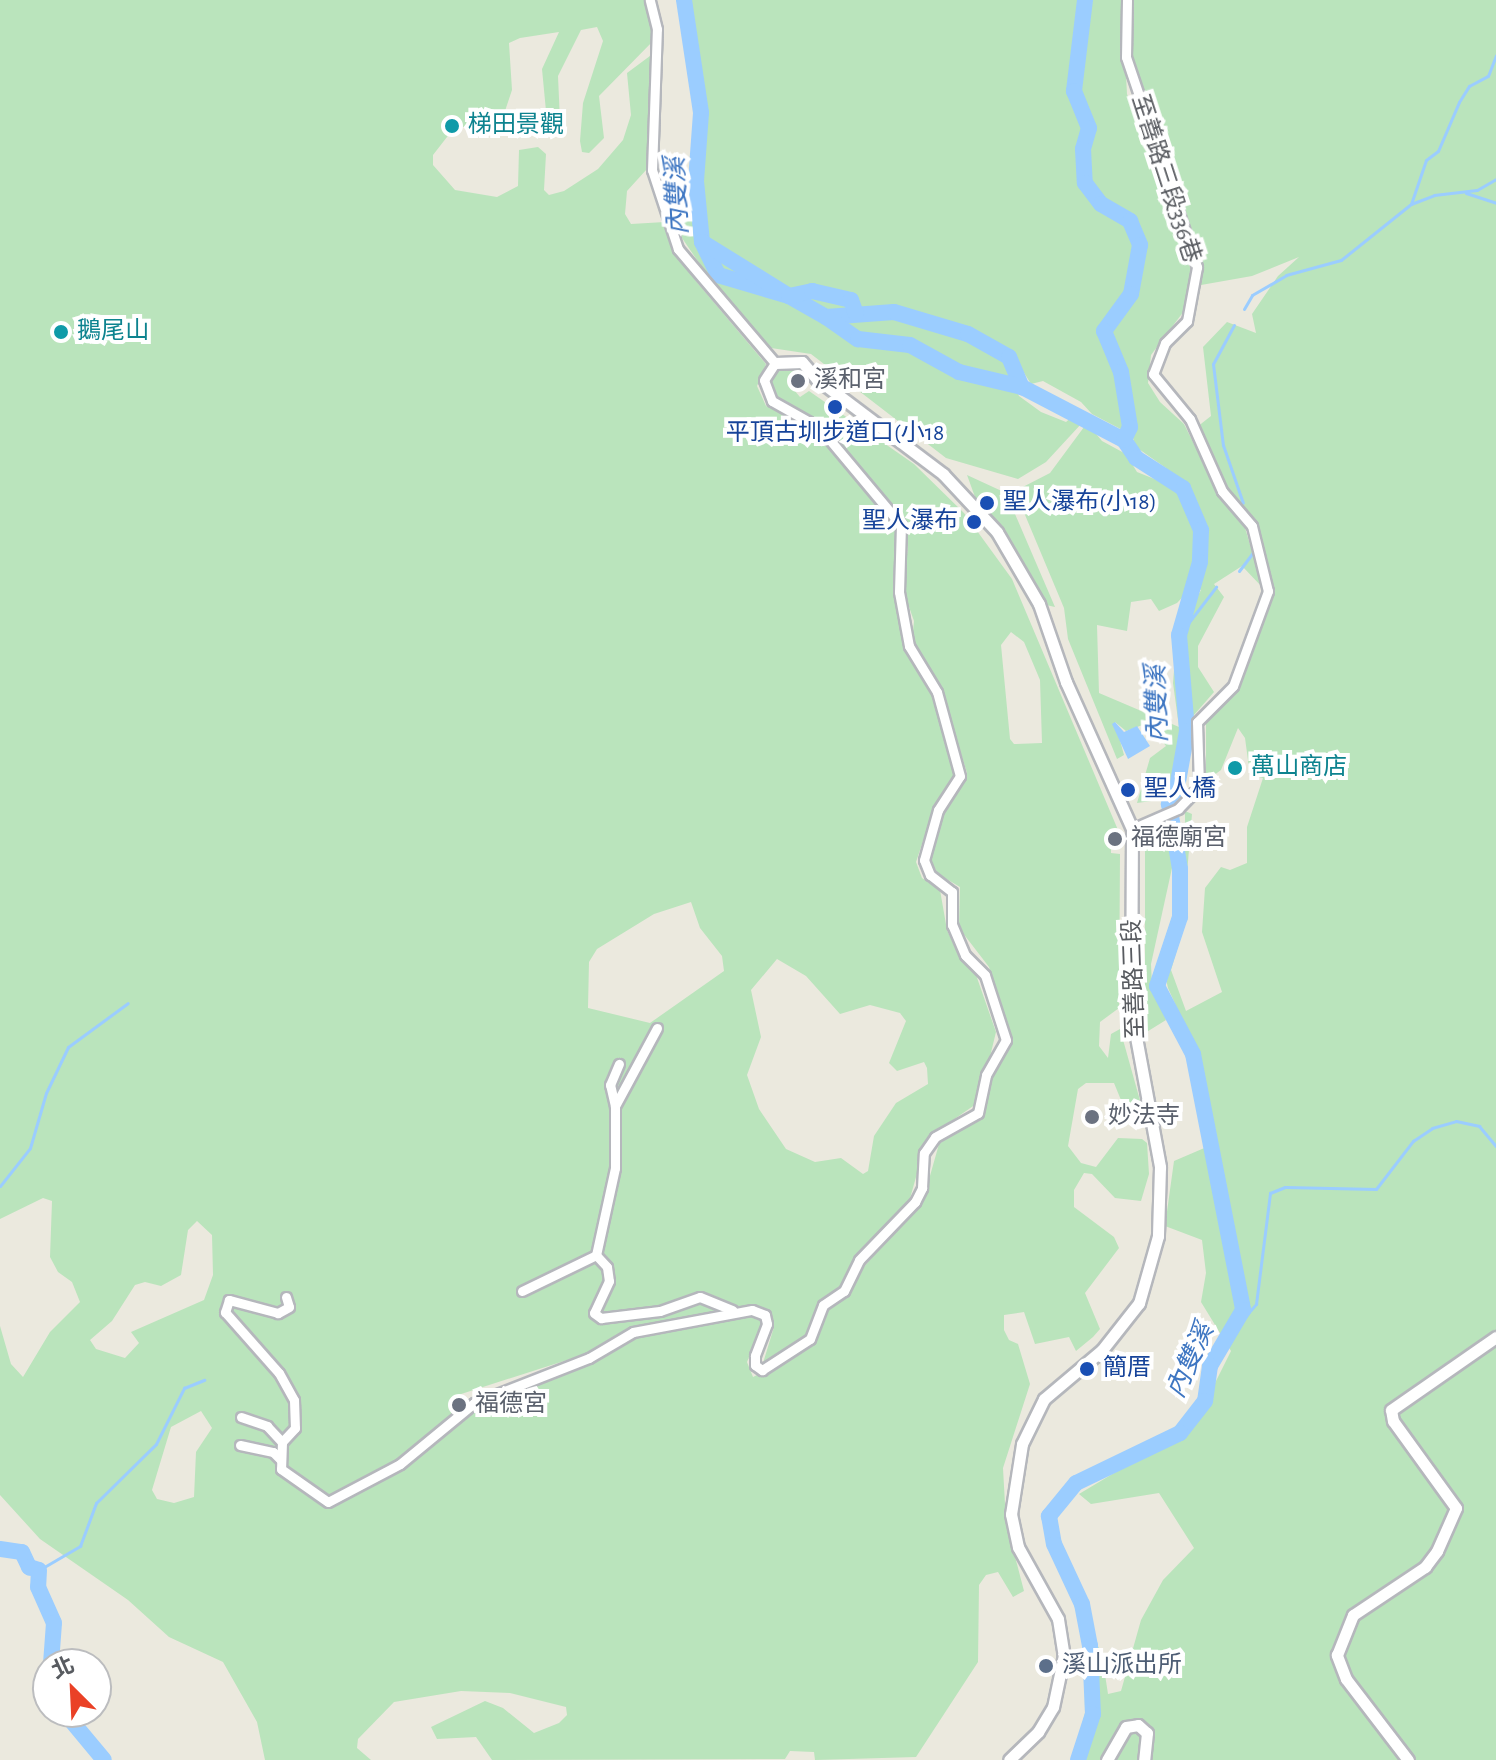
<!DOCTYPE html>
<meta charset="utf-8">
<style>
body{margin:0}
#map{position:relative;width:1496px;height:1760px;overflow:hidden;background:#ebe9de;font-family:"Alegreya Sans","Noto Sans TC",sans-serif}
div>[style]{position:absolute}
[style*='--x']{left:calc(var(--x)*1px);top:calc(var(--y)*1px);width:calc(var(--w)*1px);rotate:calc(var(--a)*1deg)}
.green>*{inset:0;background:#bae4bc}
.water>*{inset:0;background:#9bcdff}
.stream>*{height:3px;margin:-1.5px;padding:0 1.5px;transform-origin:1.5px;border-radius:1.5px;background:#9bcdff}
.river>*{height:16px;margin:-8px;padding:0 8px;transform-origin:8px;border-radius:8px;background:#9bcdff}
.roads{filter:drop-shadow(2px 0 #b5b7bc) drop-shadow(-2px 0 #b5b7bc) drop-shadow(0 2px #b5b7bc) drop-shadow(0 -2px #b5b7bc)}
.minor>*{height:9px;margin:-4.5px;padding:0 4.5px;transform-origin:4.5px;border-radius:4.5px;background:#fff}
.tertiary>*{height:11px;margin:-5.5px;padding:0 5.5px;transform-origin:5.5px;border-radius:5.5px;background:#fff}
.dots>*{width:22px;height:22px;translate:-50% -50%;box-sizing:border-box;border:4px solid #fff;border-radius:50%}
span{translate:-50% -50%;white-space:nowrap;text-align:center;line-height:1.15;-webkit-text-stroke:8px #fff;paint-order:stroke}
.culture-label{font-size:24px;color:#0d838f}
.left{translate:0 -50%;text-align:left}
.street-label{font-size:24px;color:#585b60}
.worship-label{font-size:24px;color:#5b616d}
.transit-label{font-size:24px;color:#164399}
.right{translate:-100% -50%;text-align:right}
.service-label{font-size:24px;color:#4e5e75}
.water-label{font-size:26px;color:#3e76c2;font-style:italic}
.north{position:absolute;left:32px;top:1648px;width:80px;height:80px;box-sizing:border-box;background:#fff;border:2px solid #bcbdbf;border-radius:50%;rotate:336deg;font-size:22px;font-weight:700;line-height:32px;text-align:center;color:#585b60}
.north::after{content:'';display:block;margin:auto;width:28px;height:36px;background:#ea4126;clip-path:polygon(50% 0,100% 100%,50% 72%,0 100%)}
</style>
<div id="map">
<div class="green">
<div style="clip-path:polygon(evenodd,0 0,646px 0,655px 39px,599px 96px,604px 138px,589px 153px,582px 152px,580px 141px,583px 103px,603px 41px,597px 27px,581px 30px,558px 76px,560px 121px,546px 111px,542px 69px,559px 32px,520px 38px,509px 43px,512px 90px,504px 114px,490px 124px,454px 128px,433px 155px,433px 165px,455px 190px,497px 197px,518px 186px,519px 150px,538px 147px,546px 154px,544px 190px,549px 195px,564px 191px,598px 169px,623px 140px,631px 115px,627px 73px,654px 53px,647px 169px,627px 191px,625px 214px,631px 224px,665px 222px,695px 280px,766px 364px,757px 386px,766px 406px,818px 429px,892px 518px,898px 533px,899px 563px,893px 578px,905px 647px,930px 685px,955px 773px,932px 814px,916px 862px,922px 878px,940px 890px,947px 930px,958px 954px,975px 972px,996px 1032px,979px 1102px,927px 1138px,909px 1202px,854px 1261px,846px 1281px,799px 1345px,763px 1363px,774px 1327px,772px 1316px,760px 1308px,722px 1306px,717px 1313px,625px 1332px,589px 1353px,455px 1396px,449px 1406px,456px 1415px,638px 1335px,688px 1329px,741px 1314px,759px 1317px,763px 1324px,747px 1362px,753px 1377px,798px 1355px,820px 1333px,828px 1310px,850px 1293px,863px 1268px,924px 1197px,939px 1144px,985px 1108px,995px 1065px,1010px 1046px,1010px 1031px,989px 967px,959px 928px,960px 887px,938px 874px,930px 859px,947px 805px,967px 773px,939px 682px,912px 641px,914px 621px,902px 587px,908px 548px,903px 521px,819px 421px,774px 398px,770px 382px,775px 374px,787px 366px,801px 370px,789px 384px,800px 397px,809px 391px,914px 464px,964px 513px,1012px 579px,1118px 830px,1111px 830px,1111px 853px,1120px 854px,1119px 1008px,1100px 1022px,1099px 1046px,1108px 1058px,1111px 1034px,1120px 1029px,1141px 1104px,1132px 1122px,1121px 1128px,1123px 1105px,1114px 1083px,1086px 1083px,1078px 1089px,1068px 1146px,1081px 1163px,1096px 1167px,1118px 1138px,1142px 1139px,1147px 1143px,1149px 1174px,1141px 1201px,1115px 1198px,1092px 1174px,1084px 1173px,1074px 1190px,1074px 1207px,1114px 1237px,1119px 1248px,1085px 1293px,1100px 1329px,1093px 1337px,1076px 1351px,1069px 1337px,1035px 1344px,1024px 1312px,1004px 1315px,1004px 1330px,1009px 1340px,1018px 1344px,1030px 1384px,1003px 1468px,1006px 1522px,1024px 1591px,1013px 1597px,998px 1572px,986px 1575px,979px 1585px,978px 1662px,916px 1757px,815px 1760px,814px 1752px,790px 1751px,785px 1759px,492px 1760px,476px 1737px,437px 1739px,431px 1727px,485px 1701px,503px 1708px,534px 1733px,559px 1723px,567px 1715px,566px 1707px,510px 1693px,461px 1691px,394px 1702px,358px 1739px,357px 1748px,371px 1760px,265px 1760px,257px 1722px,223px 1662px,169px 1637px,128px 1600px,40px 1539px,0 1495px,0 1326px,11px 1364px,23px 1377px,50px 1332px,80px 1302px,72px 1282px,58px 1272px,50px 1257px,52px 1201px,43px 1198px,0 1219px,0 0,1011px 632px,1024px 642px,1040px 680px,1042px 743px,1014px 744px,1010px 739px,1001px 645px,1011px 632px,0 0,691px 902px,700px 928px,722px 956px,724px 971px,650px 1023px,588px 1008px,589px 962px,597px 949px,654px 914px,691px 902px,0 0,777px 959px,806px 976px,840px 1014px,870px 1005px,900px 1013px,906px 1021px,889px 1063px,897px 1071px,924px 1062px,927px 1068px,928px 1084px,896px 1103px,874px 1136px,868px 1171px,863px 1174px,841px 1158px,815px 1162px,786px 1149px,759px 1109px,747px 1075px,761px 1037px,751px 990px,777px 959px,0 0,197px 1221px,212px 1235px,213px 1275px,204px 1300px,131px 1332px,139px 1343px,125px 1358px,96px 1349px,90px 1340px,112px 1321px,135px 1285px,145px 1282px,161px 1286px,181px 1275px,188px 1230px,197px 1221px,0 0,201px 1411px,212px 1428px,196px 1452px,194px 1497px,174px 1503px,157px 1499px,152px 1490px,171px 1427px,201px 1411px)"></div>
<div style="clip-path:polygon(evenodd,681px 0,1122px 0,1127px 94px,1191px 270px,1184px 311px,1151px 355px,1148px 383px,1160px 402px,1184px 424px,1220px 496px,1243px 521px,1263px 588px,1242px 566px,1214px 584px,1224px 597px,1198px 646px,1198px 667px,1214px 692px,1187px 723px,1166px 799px,1137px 803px,1150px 758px,1166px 746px,1148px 723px,1126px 731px,1115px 722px,1124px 755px,1117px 759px,1068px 639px,1064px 608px,1015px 491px,1050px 473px,1087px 423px,1102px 441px,1126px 454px,1137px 472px,1162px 482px,1166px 468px,1136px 447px,1132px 435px,1092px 414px,1081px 402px,1043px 381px,1031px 384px,1013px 355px,1009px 378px,1019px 396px,1041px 412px,1066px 422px,1074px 415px,1082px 423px,1046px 462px,1018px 479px,946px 458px,811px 354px,771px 348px,723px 298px,682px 238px,678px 211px,690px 206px,698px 162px,688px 12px,681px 0,1192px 587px,1201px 590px,1177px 633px,1173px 683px,1179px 727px,1099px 693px,1097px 625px,1127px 631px,1131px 602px,1151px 599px,1159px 611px,1177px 603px,1192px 587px)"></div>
<div style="clip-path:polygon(1131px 0,1496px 0,1496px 1760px,1073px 1760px,1085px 1713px,1084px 1636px,1093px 1635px,1102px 1655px,1108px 1694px,1121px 1691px,1141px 1620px,1163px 1580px,1194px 1548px,1159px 1493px,1091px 1504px,1079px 1494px,1176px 1436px,1201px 1411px,1231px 1351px,1201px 1302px,1206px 1273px,1202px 1240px,1165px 1226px,1174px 1161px,1216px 1143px,1216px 1132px,1198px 1055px,1168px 988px,1160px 954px,1185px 877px,1185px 811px,1192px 814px,1182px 933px,1171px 970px,1186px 1011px,1222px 992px,1202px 932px,1205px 888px,1221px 867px,1230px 870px,1247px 863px,1247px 827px,1263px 778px,1250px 775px,1245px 738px,1238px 728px,1221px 770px,1206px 781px,1206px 719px,1235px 695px,1269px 592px,1262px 540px,1228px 488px,1197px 427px,1211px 416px,1203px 347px,1227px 322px,1256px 333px,1252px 314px,1278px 276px,1299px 257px,1252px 276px,1201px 285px,1199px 257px,1175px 203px,1130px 56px)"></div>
<div style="clip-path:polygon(967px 475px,1006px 493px,1055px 607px,1042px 604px,1020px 558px,975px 497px)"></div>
<div style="clip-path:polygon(1166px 823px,1171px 825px,1172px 868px,1151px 964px,1152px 986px,1166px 1020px,1145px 1033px,1145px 834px)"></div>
</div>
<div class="water">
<div style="clip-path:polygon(1115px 722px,1124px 732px,1137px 726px,1150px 746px,1128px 759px,1112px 724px)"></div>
</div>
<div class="stream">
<div style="--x:1466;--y:193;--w:32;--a:18"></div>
<div style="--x:1411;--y:204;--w:46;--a:-71.2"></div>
<div style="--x:1426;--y:160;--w:15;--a:-37"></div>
<div style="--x:1438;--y:151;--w:53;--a:-66.8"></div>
<div style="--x:1459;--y:102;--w:19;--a:-58"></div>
<div style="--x:1469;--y:86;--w:21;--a:-28"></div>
<div style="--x:1488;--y:76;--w:22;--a:-69"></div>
<div style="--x:1244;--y:309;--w:16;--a:-60"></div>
<div style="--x:1252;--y:295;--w:39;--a:-30"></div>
<div style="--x:1286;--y:275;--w:57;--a:-15.3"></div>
<div style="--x:1341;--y:260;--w:90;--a:-38.7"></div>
<div style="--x:1411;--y:204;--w:25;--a:-21"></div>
<div style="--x:1434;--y:195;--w:43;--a:-6.6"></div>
<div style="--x:1477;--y:190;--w:22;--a:-30"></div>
<div style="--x:1234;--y:325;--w:44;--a:118.3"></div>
<div style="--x:1213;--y:364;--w:82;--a:83"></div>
<div style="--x:1223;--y:445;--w:61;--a:71"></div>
<div style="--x:1239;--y:571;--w:26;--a:-53"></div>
<div style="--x:1179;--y:635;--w:61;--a:-52.4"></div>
<div style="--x:0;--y:1186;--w:48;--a:-51.7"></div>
<div style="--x:30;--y:1148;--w:57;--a:-73.8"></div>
<div style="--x:46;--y:1093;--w:51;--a:-64.4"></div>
<div style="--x:68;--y:1047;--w:74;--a:-36.3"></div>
<div style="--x:1225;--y:1340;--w:48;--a:-49.3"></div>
<div style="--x:1256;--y:1304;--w:112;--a:-82.8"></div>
<div style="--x:1270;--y:1193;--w:16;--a:-22"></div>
<div style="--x:1285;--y:1187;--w:91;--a:1.3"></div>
<div style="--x:1376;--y:1189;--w:61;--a:-52.4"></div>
<div style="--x:1413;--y:1141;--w:23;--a:-34"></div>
<div style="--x:1432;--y:1128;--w:25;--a:-16"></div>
<div style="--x:1456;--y:1121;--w:24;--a:12"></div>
<div style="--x:1479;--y:1126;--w:26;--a:50"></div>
<div style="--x:39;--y:1570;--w:48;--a:-30.3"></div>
<div style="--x:80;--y:1546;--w:46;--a:-69.6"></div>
<div style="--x:96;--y:1503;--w:84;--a:-44.5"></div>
<div style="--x:156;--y:1444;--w:63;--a:-63.4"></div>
<div style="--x:184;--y:1388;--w:22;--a:-22"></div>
</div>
<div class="river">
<div style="--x:684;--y:0;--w:114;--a:81.4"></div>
<div style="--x:701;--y:113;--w:68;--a:94.2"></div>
<div style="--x:696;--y:181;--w:61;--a:84.4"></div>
<div style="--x:702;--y:242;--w:37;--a:64"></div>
<div style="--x:718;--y:275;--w:74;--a:16.5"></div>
<div style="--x:789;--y:296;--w:43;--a:29.6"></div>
<div style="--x:826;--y:317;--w:68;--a:-4.2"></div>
<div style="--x:894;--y:312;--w:77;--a:16.6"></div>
<div style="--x:968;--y:334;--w:47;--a:29.3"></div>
<div style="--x:1009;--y:357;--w:33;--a:67"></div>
<div style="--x:1022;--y:387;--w:115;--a:27.5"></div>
<div style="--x:1124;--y:440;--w:22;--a:56"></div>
<div style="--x:1136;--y:458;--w:56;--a:32.6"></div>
<div style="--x:1183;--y:488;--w:46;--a:66.8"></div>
<div style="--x:1201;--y:530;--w:32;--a:92"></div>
<div style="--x:1200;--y:562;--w:76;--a:106"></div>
<div style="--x:1179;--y:635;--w:96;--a:85.2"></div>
<div style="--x:1187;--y:731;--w:58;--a:100"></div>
<div style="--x:1177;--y:788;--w:18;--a:117"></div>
<div style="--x:1169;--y:804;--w:66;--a:80.4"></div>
<div style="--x:1180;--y:869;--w:48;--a:90"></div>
<div style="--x:1180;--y:917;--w:73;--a:108.4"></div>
<div style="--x:1157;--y:986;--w:77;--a:62.1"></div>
<div style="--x:1193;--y:1054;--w:261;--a:78.9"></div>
<div style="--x:1243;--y:1310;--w:65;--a:120.5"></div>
<div style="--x:1210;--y:1366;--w:35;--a:98"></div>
<div style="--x:1205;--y:1401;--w:41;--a:128"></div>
<div style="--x:1180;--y:1433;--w:115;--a:154.3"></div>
<div style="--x:1076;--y:1483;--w:43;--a:129.3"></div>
<div style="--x:1049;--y:1516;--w:28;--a:80"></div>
<div style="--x:1054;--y:1544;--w:66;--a:65"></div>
<div style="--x:1082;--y:1604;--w:43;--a:79.2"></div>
<div style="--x:1090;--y:1646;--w:68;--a:87.5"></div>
<div style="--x:1093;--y:1714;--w:48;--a:108.1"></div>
<div style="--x:1085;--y:0;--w:92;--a:96.9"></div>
<div style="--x:1074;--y:91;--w:40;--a:68"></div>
<div style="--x:1089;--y:128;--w:22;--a:106"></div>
<div style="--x:1083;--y:149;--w:34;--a:87"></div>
<div style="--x:1085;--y:183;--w:26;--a:53"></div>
<div style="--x:1101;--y:204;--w:34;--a:30"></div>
<div style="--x:1130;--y:221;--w:26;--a:67"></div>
<div style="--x:1140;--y:245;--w:50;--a:100.4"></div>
<div style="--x:1131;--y:294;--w:46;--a:126.1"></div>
<div style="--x:1104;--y:331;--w:44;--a:67.5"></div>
<div style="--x:1121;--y:372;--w:56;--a:80.7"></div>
<div style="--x:1130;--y:427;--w:14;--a:115"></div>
<div style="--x:702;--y:242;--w:102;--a:31.8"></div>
<div style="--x:789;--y:296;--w:24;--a:-12"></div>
<div style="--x:812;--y:291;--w:40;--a:13"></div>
<div style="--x:851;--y:300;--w:15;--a:70"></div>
<div style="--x:826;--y:317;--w:39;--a:35"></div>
<div style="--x:858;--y:339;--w:52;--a:6.6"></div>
<div style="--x:910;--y:345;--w:56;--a:28.9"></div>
<div style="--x:959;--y:372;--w:65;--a:13.4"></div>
<div style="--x:0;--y:1549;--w:22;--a:8"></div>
<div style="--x:22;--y:1552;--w:17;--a:65"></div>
<div style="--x:29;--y:1567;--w:10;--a:17"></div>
<div style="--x:39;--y:1570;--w:17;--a:93"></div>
<div style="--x:38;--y:1587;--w:39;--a:66"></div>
<div style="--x:54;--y:1623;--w:41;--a:94.2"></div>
<div style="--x:64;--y:1712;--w:62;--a:50.2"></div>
</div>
<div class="roads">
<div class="minor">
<div style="--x:1127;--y:0;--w:57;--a:91"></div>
<div style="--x:1126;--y:57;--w:222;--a:71.3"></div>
<div style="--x:1197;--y:267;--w:55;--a:100.5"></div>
<div style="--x:1187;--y:321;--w:31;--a:135"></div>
<div style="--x:1165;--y:343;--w:33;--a:111"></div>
<div style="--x:1153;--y:374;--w:58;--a:50.6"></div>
<div style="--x:1190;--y:419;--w:79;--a:66"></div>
<div style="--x:1222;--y:491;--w:46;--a:49.4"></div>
<div style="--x:1252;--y:526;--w:67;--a:76.2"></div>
<div style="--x:1268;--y:591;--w:101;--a:110.2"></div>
<div style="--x:1233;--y:686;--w:51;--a:135"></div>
<div style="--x:1197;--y:722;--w:65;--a:88.2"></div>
<div style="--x:1199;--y:787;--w:30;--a:134"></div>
<div style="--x:1178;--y:809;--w:50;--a:156.5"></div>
<div style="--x:657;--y:1028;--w:89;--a:118.3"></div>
<div style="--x:615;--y:1106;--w:62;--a:90"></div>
<div style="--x:615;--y:1168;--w:89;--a:102.3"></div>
<div style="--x:596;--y:1255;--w:16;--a:47"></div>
<div style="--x:607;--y:1267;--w:14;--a:82"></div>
<div style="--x:609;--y:1281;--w:35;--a:115"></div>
<div style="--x:594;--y:1313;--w:9;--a:36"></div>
<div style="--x:601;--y:1318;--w:59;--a:-6.8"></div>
<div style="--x:660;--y:1311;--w:42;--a:-19.3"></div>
<div style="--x:700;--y:1297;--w:35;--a:22"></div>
<div style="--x:615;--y:1106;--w:22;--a:-103"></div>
<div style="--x:610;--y:1085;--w:23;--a:-67"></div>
<div style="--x:522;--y:1291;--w:82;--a:-25.9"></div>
<div style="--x:286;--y:1297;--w:10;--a:73"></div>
<div style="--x:289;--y:1307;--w:13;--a:151"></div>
<div style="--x:278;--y:1313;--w:51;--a:-165.1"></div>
<div style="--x:229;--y:1300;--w:13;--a:108"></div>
<div style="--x:225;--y:1312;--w:81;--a:48.5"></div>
<div style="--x:279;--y:1373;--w:31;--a:61"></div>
<div style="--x:294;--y:1400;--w:28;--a:88"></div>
<div style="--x:295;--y:1428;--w:19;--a:133"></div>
<div style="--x:282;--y:1442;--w:27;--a:92"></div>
<div style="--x:281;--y:1469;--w:57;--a:35.1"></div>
<div style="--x:328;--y:1502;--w:81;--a:-27.8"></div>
<div style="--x:400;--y:1464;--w:96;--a:-39.5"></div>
<div style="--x:474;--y:1403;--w:123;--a:-21.4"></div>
<div style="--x:589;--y:1358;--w:51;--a:-30.6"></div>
<div style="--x:633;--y:1332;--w:121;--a:-10.5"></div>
<div style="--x:752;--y:1310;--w:14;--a:21"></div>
<div style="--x:765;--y:1315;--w:9;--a:77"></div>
<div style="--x:767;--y:1324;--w:34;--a:111"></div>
<div style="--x:755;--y:1356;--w:9;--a:90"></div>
<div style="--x:755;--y:1365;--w:9;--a:36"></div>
<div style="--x:762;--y:1370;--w:57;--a:-32.9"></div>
<div style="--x:810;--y:1339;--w:36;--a:-69"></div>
<div style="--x:823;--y:1305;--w:25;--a:-34"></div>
<div style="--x:844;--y:1291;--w:34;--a:-64"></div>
<div style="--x:859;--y:1260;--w:81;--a:-46"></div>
<div style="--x:915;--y:1202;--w:16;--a:-63"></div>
<div style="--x:922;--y:1188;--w:35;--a:-87"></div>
<div style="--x:924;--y:1153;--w:19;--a:-55"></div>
<div style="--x:935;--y:1137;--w:49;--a:-29.2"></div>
<div style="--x:978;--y:1113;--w:39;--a:-78"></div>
<div style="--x:986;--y:1075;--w:40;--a:-60.3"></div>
<div style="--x:1006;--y:1040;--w:68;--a:-107.9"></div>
<div style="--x:985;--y:975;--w:28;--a:-135"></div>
<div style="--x:965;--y:955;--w:33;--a:-113"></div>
<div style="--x:952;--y:925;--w:33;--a:-90"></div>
<div style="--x:952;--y:892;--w:28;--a:-142"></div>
<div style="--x:930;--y:875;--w:16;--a:-112"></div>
<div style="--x:924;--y:860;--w:52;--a:-74.4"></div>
<div style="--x:938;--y:810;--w:40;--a:-57.1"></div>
<div style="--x:960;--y:776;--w:87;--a:-105.3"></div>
<div style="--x:937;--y:692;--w:54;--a:-121.3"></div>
<div style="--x:909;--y:646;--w:55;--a:-100.5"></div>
<div style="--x:899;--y:592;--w:67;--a:-88.3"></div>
<div style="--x:901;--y:525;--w:126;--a:-129.9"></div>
<div style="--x:820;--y:428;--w:55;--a:-150.6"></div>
<div style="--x:772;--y:401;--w:22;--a:-111"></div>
<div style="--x:764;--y:380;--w:20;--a:-57"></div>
<div style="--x:775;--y:363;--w:150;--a:-130.4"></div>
<div style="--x:678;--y:249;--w:83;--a:-108.2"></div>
<div style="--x:652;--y:170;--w:141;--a:-88"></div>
<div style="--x:657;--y:29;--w:30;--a:-104"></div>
<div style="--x:241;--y:1417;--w:28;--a:19"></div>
<div style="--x:267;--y:1426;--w:22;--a:47"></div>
<div style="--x:240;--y:1445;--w:34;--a:12"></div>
<div style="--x:273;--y:1452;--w:11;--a:45"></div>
</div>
<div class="tertiary">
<div style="--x:775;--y:363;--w:27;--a:-2"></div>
<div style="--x:802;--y:362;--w:23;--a:49"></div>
<div style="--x:817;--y:379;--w:158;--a:37"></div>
<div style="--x:943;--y:474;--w:79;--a:47"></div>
<div style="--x:997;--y:532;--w:83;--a:59.7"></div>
<div style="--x:1039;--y:604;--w:83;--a:70.9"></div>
<div style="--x:1066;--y:682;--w:161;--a:65.8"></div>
<div style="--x:1132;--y:829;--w:181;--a:90.3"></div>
<div style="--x:1131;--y:1010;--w:160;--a:79.5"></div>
<div style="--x:1160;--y:1167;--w:69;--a:91.7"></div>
<div style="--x:1158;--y:1236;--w:70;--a:105.8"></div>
<div style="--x:1139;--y:1303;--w:60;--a:128.2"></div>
<div style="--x:1102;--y:1350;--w:76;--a:139.8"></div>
<div style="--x:1044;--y:1399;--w:50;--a:116.1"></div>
<div style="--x:1022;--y:1444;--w:71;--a:98.9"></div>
<div style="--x:1011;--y:1514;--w:34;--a:78"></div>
<div style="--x:1018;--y:1547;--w:82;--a:60.9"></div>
<div style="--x:1058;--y:1619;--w:36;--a:81"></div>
<div style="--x:1064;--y:1655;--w:53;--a:101.9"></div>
<div style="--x:1053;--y:1707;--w:29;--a:121"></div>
<div style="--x:1038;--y:1732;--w:40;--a:136"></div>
<div style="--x:1107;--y:1760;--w:38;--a:-60"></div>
<div style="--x:1126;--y:1727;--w:12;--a:-9"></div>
<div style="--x:1138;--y:1725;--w:12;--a:42"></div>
<div style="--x:1147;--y:1733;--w:27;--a:96"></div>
<div style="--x:1408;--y:1760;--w:102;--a:-127.4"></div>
<div style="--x:1346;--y:1679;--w:26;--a:-111"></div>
<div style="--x:1337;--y:1655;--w:43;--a:-68.2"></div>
<div style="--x:1353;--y:1615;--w:87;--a:-33.7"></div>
<div style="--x:1425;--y:1567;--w:20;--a:-53"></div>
<div style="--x:1437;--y:1551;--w:47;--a:-66.2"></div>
<div style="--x:1456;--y:1508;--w:107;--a:-125.9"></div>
<div style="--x:1393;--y:1421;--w:11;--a:-100"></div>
<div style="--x:1391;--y:1410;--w:128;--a:-34.8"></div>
</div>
</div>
<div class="dots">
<div style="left:452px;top:126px;background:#0f9aa8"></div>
<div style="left:61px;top:332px;background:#0f9aa8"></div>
<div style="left:798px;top:381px;background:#6b7280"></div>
<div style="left:835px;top:407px;background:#1a4fb4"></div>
<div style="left:987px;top:503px;background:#1a4fb4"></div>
<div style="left:974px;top:522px;background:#1a4fb4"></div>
<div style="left:1235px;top:768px;background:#0f9aa8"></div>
<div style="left:1128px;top:790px;background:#1a4fb4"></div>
<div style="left:1115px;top:839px;background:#6b7280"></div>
<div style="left:1092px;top:1117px;background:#6b7280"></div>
<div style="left:1087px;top:1369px;background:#1a4fb4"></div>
<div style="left:459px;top:1405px;background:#6b7280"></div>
<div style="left:1046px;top:1666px;background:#5c6f8a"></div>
</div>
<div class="culture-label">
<span class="left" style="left:468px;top:126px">梯田景觀</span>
<span class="left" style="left:77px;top:332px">鵝尾山</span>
<span class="left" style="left:1251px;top:768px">萬山商店</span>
</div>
<div class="street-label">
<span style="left:1165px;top:179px;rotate:72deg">至善路三段336巷</span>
<span style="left:1135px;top:979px;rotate:-92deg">至善路三段</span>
</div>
<div class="worship-label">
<span class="left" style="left:814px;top:381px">溪和宮</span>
<span class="left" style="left:1131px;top:839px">福德廟宮</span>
<span class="left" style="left:1108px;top:1117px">妙法寺</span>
<span class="left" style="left:475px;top:1405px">福德宮</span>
</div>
<div class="transit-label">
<span style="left:835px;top:434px">平頂古圳步道口(小18</span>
<span class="left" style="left:1003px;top:503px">聖人瀑布(小18)</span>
<span class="right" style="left:958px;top:522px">聖人瀑布</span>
<span class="left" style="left:1144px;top:790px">聖人橋</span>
<span class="left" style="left:1103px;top:1369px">簡厝</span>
</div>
<div class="service-label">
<span class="left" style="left:1062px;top:1666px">溪山派出所</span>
</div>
<div class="water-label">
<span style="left:678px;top:196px;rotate:-93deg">內雙溪</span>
<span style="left:1158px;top:704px;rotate:-92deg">內雙溪</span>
<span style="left:1191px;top:1361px;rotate:-66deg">內雙溪</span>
</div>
<div class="north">北</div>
</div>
